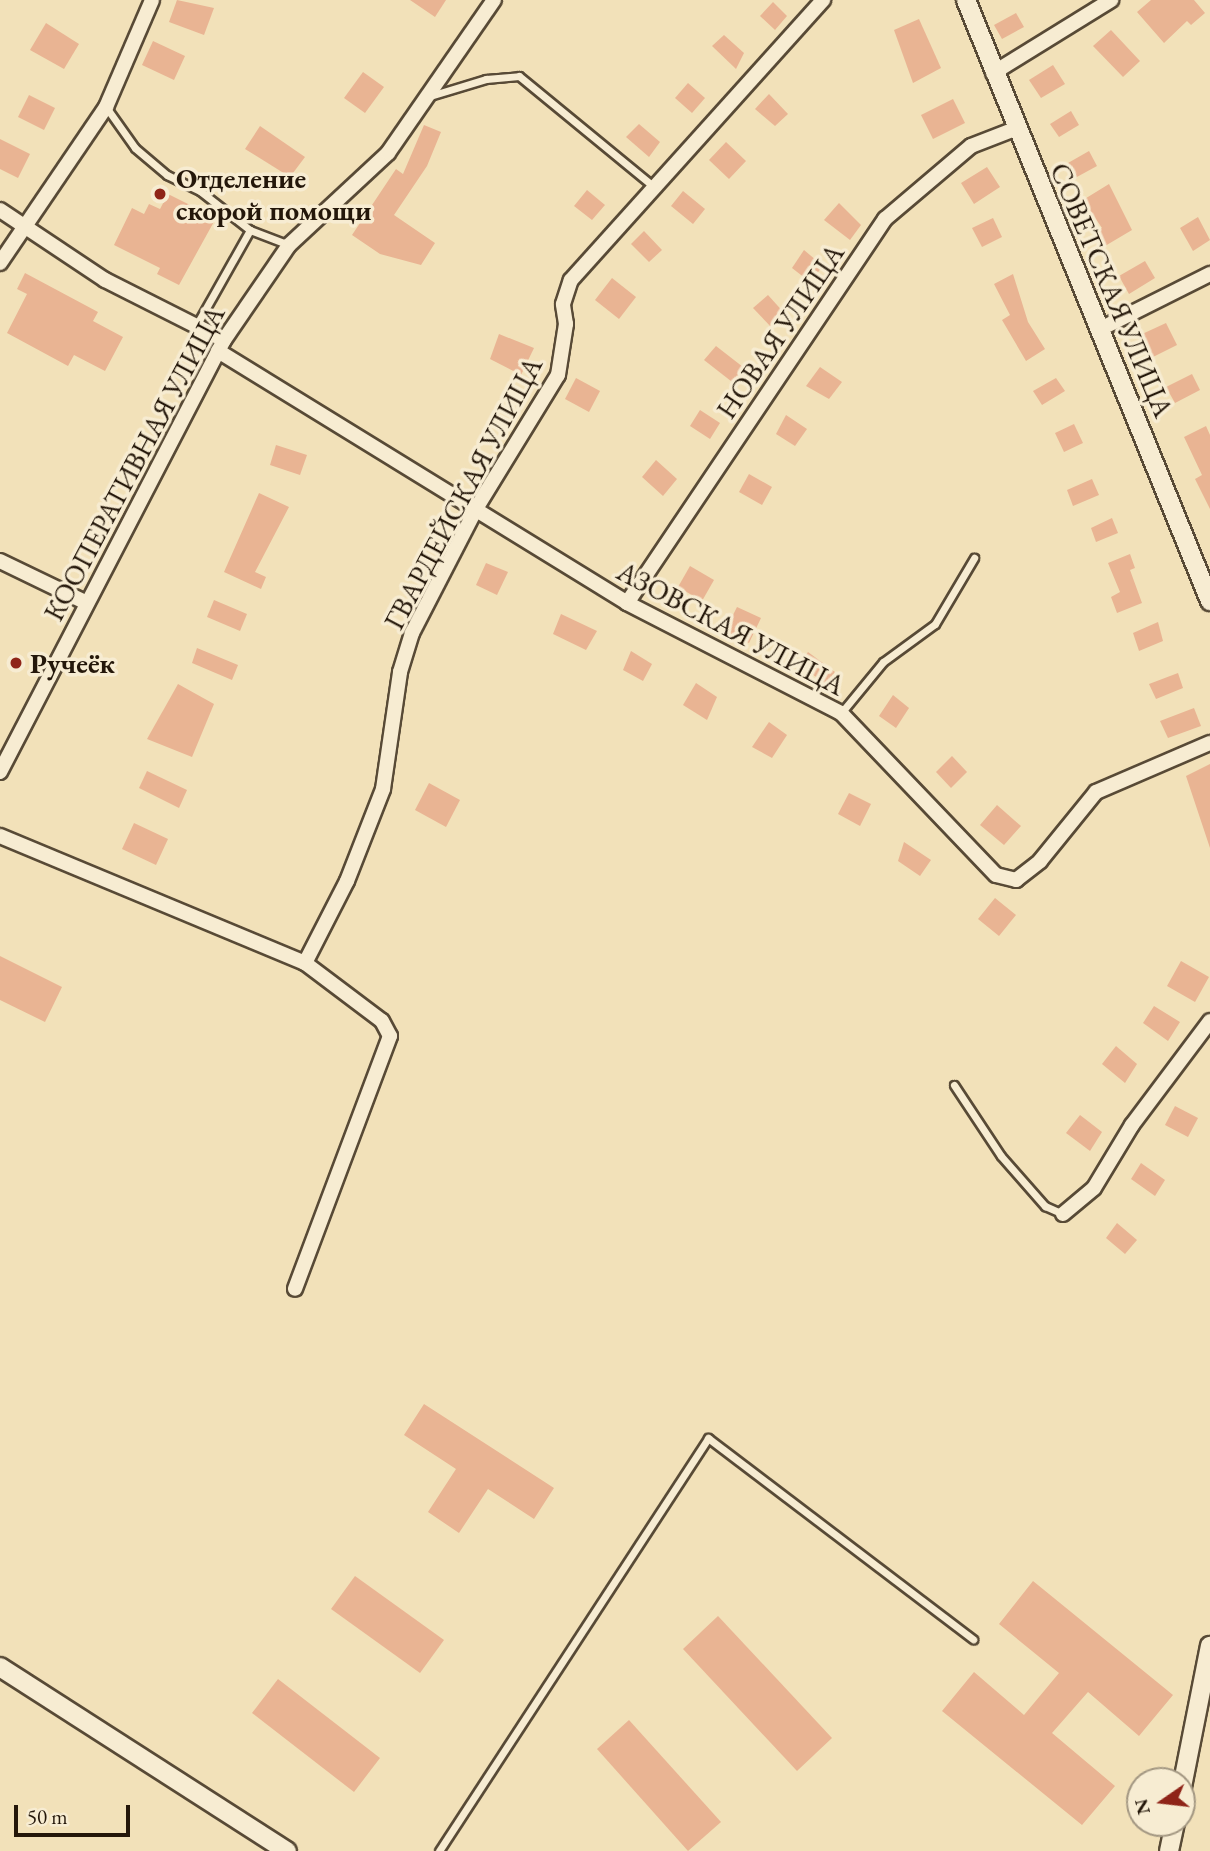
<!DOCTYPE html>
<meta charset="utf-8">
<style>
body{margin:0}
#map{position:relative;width:1210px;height:1851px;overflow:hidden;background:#f2e1b9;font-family:"EB Garamond",serif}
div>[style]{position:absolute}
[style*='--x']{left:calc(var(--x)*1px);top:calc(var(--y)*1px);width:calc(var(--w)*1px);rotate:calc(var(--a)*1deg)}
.building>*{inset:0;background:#e9b493}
.roads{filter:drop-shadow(2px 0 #584a36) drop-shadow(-2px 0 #584a36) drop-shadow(0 2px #584a36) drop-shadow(0 -2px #584a36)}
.service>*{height:7px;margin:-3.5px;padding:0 3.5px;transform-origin:3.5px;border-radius:3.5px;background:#f7ecd2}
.minor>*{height:14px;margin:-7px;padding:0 7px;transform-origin:7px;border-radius:7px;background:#f7ecd2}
.tertiary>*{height:18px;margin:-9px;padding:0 9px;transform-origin:9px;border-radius:9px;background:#f7ecd2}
.dots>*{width:19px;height:19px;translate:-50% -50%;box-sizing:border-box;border:4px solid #f7ecd2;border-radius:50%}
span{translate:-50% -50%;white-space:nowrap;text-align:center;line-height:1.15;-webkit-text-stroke:7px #f7ecd2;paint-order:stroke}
.poi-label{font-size:28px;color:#24170a;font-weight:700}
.left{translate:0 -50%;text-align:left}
.street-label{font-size:28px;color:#24170a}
.north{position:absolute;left:1126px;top:1767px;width:70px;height:70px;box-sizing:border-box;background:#f7ecd2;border:2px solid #a39782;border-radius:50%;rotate:256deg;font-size:19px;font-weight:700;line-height:28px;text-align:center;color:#24170a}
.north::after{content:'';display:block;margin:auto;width:24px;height:32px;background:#8f2418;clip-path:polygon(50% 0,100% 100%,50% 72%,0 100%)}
.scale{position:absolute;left:14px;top:1805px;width:116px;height:32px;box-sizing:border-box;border:4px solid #24170a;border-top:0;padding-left:9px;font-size:21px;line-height:24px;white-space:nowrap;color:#24170a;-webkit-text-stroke:5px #f7ecd2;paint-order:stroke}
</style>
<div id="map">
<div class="building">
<div style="clip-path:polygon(177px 0,214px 8px,204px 35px,169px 22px)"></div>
<div style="clip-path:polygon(410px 0,446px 0,435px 17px)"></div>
<div style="clip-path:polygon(1151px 0,1194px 0,1205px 13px,1191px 25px,1187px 21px,1164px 43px,1137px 12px)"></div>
<div style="clip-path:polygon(773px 2px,787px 16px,775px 30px,760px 16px)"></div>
<div style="clip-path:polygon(1016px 13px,1024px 27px,1002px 39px,994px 25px)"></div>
<div style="clip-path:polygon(919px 19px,941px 68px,913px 83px,894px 30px)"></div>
<div style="clip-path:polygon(46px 23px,79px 44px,64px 69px,30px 50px)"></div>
<div style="clip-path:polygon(1111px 30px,1140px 61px,1123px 77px,1093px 46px)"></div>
<div style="clip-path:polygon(724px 35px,744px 53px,736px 69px,712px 46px)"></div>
<div style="clip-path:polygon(153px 41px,185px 56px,174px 80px,142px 65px)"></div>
<div style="clip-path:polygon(1053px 65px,1065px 84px,1041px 98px,1029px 80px)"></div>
<div style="clip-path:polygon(363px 72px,384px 87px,365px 113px,344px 98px)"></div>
<div style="clip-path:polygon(688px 83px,705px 98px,692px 113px,675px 98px)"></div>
<div style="clip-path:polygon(769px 94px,788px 114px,775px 126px,755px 109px)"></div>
<div style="clip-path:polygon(29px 95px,55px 108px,44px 130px,18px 117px)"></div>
<div style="clip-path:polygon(953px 99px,965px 123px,933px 139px,921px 115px)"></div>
<div style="clip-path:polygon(1071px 111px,1079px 125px,1059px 137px,1050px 124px)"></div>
<div style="clip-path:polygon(639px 124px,660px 142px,649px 157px,626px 137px)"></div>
<div style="clip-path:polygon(424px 125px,441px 132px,427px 166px,394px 215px,435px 243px,421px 265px,380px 254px,352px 235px,396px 169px,403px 174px)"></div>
<div style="clip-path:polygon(260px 126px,305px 157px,290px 177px,245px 149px)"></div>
<div style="clip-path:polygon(0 139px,30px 154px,18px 178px,0 169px)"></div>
<div style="clip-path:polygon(726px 142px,746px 161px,729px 179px,709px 160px)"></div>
<div style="clip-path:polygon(1089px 151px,1097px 166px,1075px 178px,1068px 163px)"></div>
<div style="clip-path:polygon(987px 167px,1000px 187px,974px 204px,961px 183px)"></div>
<div style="clip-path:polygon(1109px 184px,1132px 230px,1105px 246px,1096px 231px,1102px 228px,1083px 200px)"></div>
<div style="clip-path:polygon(587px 190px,605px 205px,592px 220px,574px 206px)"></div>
<div style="clip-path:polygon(683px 191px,705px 209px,693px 224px,671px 206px)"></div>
<div style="clip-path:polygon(168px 194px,216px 218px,179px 285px,157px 274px,160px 268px,114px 245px,132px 208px,144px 214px,149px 204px,160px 209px)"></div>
<div style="clip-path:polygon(839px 203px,861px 225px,850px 240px,824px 220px)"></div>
<div style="clip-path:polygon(1198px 217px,1210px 240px,1193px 251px,1180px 228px)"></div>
<div style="clip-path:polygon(993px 218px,1002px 237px,982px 247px,972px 228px)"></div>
<div style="clip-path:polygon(644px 231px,662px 250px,649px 262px,631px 244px)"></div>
<div style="clip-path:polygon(804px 250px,823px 266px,810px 282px,792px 268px)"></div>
<div style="clip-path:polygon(1145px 261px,1155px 278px,1129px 294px,1119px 276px)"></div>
<div style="clip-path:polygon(25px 273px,98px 312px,93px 321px,123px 337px,105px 371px,74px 355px,68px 366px,7px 333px,27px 294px,17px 289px)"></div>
<div style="clip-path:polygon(1013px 274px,1028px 322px,1045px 349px,1026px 361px,1002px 320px,1010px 315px,994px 284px)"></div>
<div style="clip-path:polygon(612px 278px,636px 297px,619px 319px,595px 300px)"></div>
<div style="clip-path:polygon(768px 295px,786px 315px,772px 328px,753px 308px)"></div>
<div style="clip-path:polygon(1166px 323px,1177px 345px,1151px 358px,1140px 335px)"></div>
<div style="clip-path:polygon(499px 334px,534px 348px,521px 375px,490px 359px)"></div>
<div style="clip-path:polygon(716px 346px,743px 367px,736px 385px,704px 360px)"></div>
<div style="clip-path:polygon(820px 367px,842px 382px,829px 399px,806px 386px)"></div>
<div style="clip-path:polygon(1192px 374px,1200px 390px,1175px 403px,1166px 387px)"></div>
<div style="clip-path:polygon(576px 378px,600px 391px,589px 412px,565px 399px)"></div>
<div style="clip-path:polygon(1056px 378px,1065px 391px,1042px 405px,1033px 391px)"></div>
<div style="clip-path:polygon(700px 410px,720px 423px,710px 439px,690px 426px)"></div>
<div style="clip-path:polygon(786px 415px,807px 429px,795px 446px,776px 434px)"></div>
<div style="clip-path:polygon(1074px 424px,1083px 443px,1064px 452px,1055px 433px)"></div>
<div style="clip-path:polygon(1206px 426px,1210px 435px,1210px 509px,1195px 479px,1202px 475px,1184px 437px)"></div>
<div style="clip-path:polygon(276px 445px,307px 455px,300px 475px,270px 465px)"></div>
<div style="clip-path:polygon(656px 460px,677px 479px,663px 496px,642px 477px)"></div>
<div style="clip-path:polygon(749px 474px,772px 487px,762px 505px,739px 492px)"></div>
<div style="clip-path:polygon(1092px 479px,1099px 495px,1073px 506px,1067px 490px)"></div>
<div style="clip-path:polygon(259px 493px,289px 507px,255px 572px,266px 577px,261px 589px,224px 572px)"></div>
<div style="clip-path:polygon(1112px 518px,1118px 533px,1096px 542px,1091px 528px)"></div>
<div style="clip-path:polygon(1130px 554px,1135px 568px,1130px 570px,1142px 603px,1117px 613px,1111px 597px,1120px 592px,1108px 563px)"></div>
<div style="clip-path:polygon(486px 563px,508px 572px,497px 595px,476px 585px)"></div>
<div style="clip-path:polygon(690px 566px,714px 580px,702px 601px,678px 587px)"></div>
<div style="clip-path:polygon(214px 600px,247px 614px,240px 631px,207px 617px)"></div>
<div style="clip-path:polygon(737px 607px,761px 618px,749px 643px,725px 631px)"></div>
<div style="clip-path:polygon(561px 614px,597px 631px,586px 650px,553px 634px)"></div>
<div style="clip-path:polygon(1158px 622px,1163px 641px,1139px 651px,1133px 633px)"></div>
<div style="clip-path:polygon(197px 648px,238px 665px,232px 680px,192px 663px)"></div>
<div style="clip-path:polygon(631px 651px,652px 664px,643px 681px,623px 670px)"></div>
<div style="clip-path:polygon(808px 652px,835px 672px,826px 684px,799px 665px)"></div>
<div style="clip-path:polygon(1178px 673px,1183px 688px,1156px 699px,1149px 684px)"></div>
<div style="clip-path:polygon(696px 683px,717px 697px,707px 720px,683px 705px)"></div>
<div style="clip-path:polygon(178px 684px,214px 704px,192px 757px,147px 739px)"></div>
<div style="clip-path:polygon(893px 695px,909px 708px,896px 728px,879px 716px)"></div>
<div style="clip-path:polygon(1194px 708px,1201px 726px,1168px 738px,1160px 721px)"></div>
<div style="clip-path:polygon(769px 722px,787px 735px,772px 758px,752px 747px)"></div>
<div style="clip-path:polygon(952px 756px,967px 772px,951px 788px,936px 772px)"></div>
<div style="clip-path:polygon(1210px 764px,1210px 848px,1186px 776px)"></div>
<div style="clip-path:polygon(147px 771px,187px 790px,179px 808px,139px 788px)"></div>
<div style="clip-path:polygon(429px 783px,460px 800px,446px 827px,415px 810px)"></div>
<div style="clip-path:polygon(849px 793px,871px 804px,860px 826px,838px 814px)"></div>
<div style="clip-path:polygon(997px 805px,1021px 826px,1004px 845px,980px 825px)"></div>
<div style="clip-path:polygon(134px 823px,168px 839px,156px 865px,122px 849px)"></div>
<div style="clip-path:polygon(904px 842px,931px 860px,920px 876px,898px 861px)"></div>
<div style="clip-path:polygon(995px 898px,1016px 915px,999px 936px,978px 919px)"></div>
<div style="clip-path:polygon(0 956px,62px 987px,45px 1022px,0 1000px)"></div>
<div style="clip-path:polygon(1181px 961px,1209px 977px,1195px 1002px,1167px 986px)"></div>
<div style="clip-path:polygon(1154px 1006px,1180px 1022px,1168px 1041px,1143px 1023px)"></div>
<div style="clip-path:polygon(1116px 1046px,1137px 1064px,1125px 1083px,1102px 1064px)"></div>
<div style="clip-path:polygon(1175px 1106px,1198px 1118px,1188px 1137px,1165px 1125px)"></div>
<div style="clip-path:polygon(1080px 1115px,1102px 1132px,1090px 1151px,1066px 1133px)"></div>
<div style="clip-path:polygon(1141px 1163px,1165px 1180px,1155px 1196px,1131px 1179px)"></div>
<div style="clip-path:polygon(1117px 1223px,1137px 1240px,1125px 1254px,1106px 1238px)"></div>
<div style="clip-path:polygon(424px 1404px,554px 1488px,534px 1519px,488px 1489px,459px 1533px,428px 1512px,456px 1469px,404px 1435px)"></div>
<div style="clip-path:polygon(355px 1576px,444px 1640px,420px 1673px,331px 1609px)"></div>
<div style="clip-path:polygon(1033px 1581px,1173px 1695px,1139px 1736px,1088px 1692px,1052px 1733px,1115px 1786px,1082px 1825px,942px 1711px,974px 1672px,1024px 1715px,1059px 1673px,999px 1624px)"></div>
<div style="clip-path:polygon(718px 1616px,832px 1738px,797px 1771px,683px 1649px)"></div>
<div style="clip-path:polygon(278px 1679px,380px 1758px,354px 1792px,252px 1713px)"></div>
<div style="clip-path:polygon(629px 1720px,721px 1822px,688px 1851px,597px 1749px)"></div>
</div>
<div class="roads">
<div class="service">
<div style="--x:430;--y:96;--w:59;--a:-16.9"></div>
<div style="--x:486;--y:79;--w:33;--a:-5"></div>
<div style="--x:519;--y:76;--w:173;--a:39.4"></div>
<div style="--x:106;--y:107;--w:50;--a:54.7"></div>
<div style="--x:135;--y:148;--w:42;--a:40.2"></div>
<div style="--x:167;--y:175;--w:37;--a:26"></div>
<div style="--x:200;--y:191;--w:63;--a:38"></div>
<div style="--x:250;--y:230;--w:42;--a:21"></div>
<div style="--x:197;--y:324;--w:108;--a:-60.6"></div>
<div style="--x:841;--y:713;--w:66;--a:-50.5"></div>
<div style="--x:883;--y:662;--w:64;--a:-36.2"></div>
<div style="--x:935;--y:624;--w:77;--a:-59.4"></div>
<div style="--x:954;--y:1085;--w:85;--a:56.5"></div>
<div style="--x:1001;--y:1156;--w:67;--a:48.7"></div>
<div style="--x:1045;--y:1206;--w:20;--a:24"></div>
<div style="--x:439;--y:1851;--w:493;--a:-56.9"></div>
<div style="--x:708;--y:1438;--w:333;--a:37.2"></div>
</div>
<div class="minor">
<div style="--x:993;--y:73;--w:139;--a:-31.7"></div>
<div style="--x:0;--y:210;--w:126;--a:33.7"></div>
<div style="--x:105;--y:280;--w:133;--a:26.8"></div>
<div style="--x:0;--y:263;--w:189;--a:-55.8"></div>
<div style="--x:106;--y:107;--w:116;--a:-66.7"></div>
<div style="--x:1102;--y:328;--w:121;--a:-26.6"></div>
<div style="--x:218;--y:351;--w:480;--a:31.6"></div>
<div style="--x:627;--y:603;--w:241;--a:27.2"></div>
<div style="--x:841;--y:713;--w:224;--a:46.3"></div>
<div style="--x:996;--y:875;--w:21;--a:14"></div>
<div style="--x:1016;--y:880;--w:31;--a:-38"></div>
<div style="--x:1040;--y:861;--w:89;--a:-50.9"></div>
<div style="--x:1096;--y:792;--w:124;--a:-23.3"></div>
<div style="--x:0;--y:561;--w:94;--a:25.8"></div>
<div style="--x:627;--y:603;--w:463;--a:-56.1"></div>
<div style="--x:885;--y:219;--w:113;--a:-40.3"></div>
<div style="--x:971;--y:146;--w:47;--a:-21.1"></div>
<div style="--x:0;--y:772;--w:487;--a:-62.6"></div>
<div style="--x:224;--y:340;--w:115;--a:-55.6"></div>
<div style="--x:289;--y:245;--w:135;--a:-42.9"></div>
<div style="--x:388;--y:153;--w:186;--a:-55.3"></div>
<div style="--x:0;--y:836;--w:330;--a:22.6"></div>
<div style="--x:305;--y:963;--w:96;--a:37"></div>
<div style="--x:382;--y:1021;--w:17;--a:62"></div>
<div style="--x:390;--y:1036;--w:270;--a:110.6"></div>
<div style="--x:305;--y:963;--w:92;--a:-62.9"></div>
<div style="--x:347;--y:881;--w:99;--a:-68.6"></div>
<div style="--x:383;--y:789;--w:118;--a:-81.7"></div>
<div style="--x:400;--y:672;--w:41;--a:-72.9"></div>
<div style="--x:412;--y:633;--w:142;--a:-62.7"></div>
<div style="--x:477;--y:507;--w:155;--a:-58.5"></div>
<div style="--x:558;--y:375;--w:52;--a:-81.1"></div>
<div style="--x:566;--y:324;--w:20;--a:-99"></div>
<div style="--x:563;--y:304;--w:25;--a:-72"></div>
<div style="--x:571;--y:280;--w:377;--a:-48"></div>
<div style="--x:1063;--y:1214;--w:40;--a:-40"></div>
<div style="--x:1094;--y:1188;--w:74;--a:-58.9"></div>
<div style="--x:1132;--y:1125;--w:130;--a:-53.1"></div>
</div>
<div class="tertiary">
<div style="--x:966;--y:0;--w:649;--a:67.9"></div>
<div style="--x:0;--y:1667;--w:341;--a:32.7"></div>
<div style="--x:1182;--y:1787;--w:144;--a:-78.8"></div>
<div style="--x:1169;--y:1851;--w:29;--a:-78"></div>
</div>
</div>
<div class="dots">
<div style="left:160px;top:194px;background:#8f2418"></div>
<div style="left:16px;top:663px;background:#8f2418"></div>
</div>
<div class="poi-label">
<span class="left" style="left:176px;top:194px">Отделение<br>скорой помощи</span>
<span class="left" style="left:30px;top:663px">Ручеёк</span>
</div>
<div class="street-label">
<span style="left:1112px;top:290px;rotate:67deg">СОВЕТСКАЯ УЛИЦА</span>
<span style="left:780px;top:331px;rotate:-56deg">НОВАЯ УЛИЦА</span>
<span style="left:134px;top:463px;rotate:-62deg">КООПЕРАТИВНАЯ УЛИЦА</span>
<span style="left:463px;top:493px;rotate:-62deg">ГВАРДЕЙСКАЯ УЛИЦА</span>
<span style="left:731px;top:628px;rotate:28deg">АЗОВСКАЯ УЛИЦА</span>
</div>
<div class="north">N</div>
<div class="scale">50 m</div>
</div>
